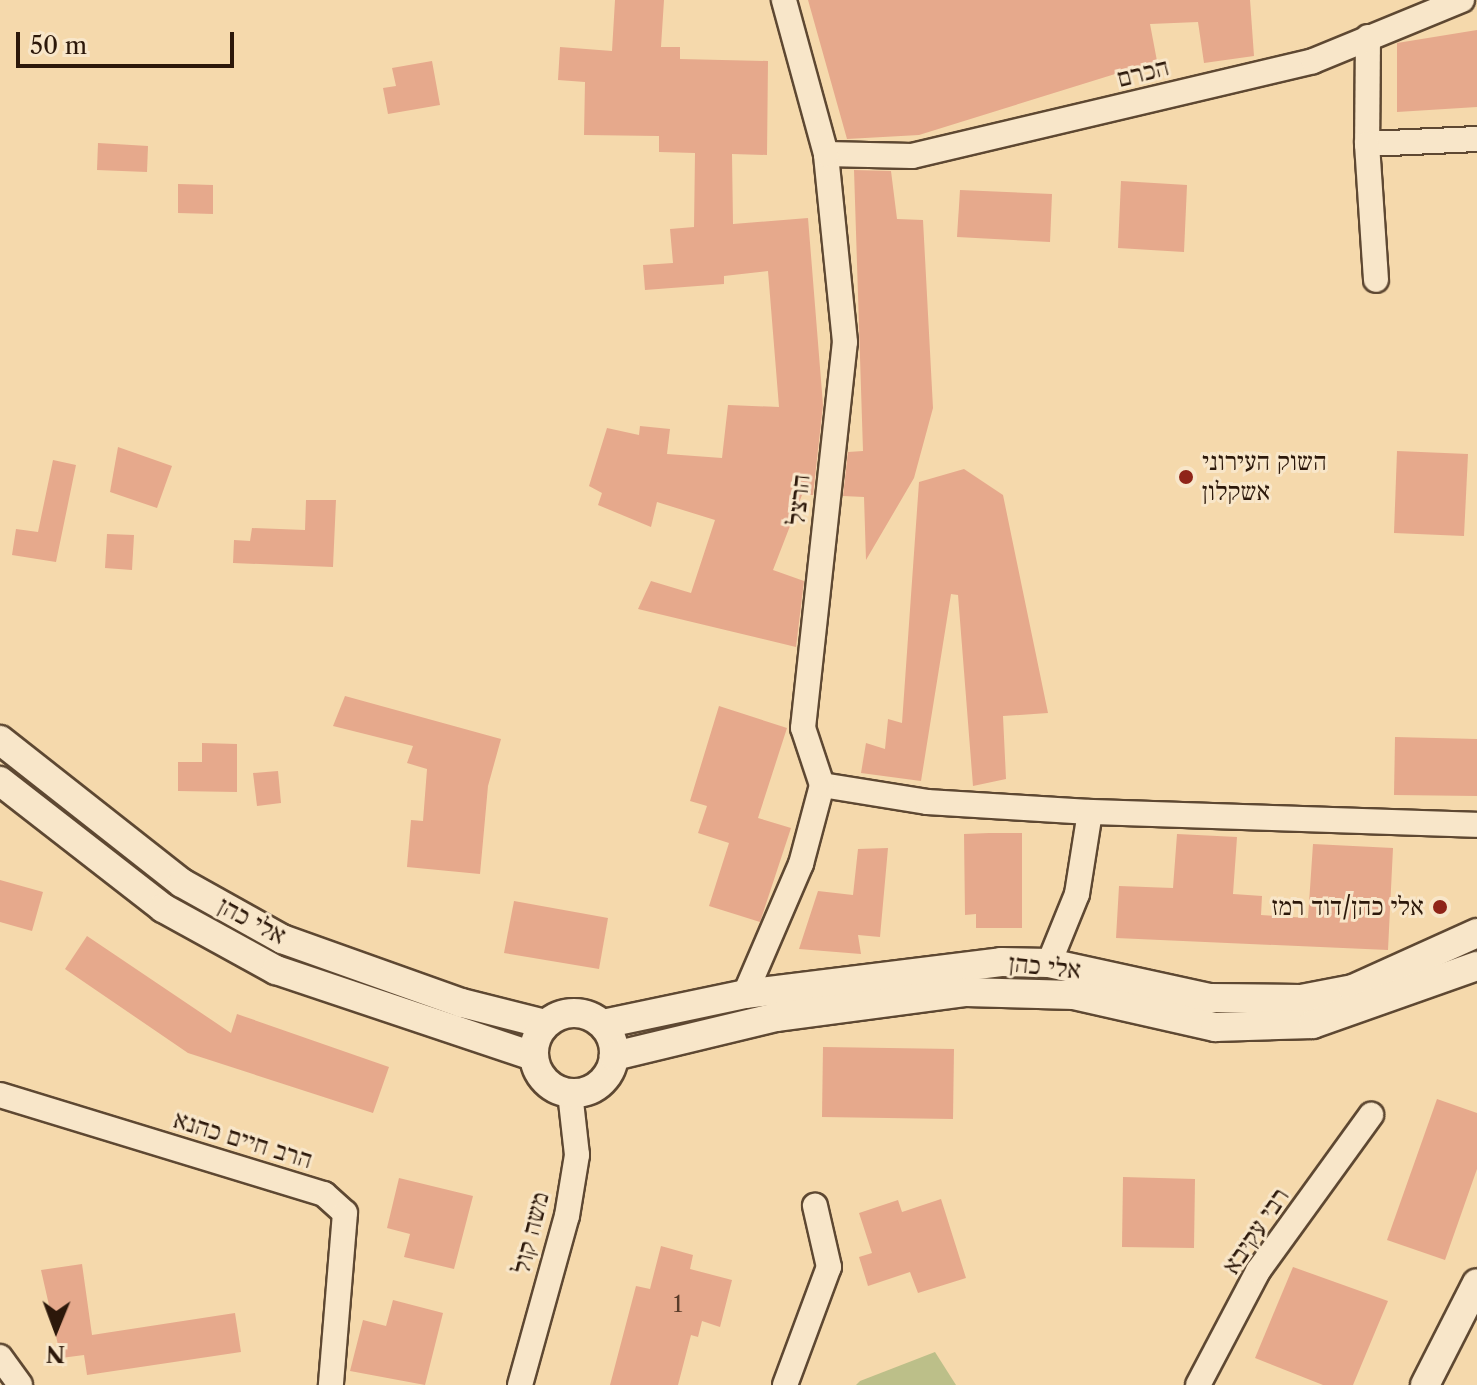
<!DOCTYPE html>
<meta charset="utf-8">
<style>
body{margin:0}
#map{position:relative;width:1477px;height:1385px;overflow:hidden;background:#f5d9ac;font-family:"Libre Caslon Text","Frank Ruhl Libre",serif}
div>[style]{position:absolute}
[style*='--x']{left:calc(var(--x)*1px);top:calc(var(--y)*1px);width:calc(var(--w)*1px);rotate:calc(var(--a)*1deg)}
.green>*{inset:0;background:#bcbf89}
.building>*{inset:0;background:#e6a98c}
.roads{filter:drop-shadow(2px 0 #5e4832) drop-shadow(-2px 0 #5e4832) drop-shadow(0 2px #5e4832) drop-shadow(0 -2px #5e4832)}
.minor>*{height:24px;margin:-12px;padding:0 12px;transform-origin:12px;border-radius:12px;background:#f8e6c9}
.tertiary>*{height:28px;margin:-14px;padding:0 14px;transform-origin:14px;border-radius:14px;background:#f8e6c9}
.tertiary>.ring{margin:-14px;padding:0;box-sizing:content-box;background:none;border:28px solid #f8e6c9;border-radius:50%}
.dots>*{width:22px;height:22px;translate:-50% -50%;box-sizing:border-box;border:4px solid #f8e6c9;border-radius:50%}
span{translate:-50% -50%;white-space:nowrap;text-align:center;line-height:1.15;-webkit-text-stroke:6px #f8e6c9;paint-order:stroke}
.number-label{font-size:22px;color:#5a3c2a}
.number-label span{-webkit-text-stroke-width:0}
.street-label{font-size:26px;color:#2c180a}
.poi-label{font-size:26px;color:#2c180a}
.left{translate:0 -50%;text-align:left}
.right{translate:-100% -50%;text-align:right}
.north{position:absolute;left:16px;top:1289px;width:80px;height:80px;-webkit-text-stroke:6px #f8e6c9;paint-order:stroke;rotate:181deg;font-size:22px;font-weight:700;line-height:32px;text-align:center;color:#2c180a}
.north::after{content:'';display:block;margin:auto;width:28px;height:36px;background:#2c180a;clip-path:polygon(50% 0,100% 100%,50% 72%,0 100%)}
.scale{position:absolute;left:16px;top:32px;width:218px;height:36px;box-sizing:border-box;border:4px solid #2c180a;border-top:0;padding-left:10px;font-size:24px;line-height:28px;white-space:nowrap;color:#2c180a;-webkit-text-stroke:6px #f8e6c9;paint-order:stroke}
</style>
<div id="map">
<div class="green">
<div style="clip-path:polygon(935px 1352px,956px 1385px,856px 1385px,860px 1381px)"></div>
</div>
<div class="building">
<div style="clip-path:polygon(615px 0,664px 0,661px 47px,680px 47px,680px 59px,768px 61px,767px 155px,732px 154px,733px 224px,808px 218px,823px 405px,813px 495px,802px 495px,773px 570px,804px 581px,796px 647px,638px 609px,651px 581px,691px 593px,715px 520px,657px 502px,651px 527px,598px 505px,602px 493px,589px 486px,607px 428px,639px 435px,640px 426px,670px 429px,667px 454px,722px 458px,728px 405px,779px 407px,768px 271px,724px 276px,724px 284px,645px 290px,643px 265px,673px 263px,670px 229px,694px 227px,695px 153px,659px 152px,659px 136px,584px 135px,585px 82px,558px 80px,560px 47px,612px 51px)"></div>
<div style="clip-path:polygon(808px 0,1250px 0,1254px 56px,1204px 63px,1198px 22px,1150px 24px,1157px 61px,919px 135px,847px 139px)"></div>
<div style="clip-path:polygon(1477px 30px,1477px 107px,1397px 112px,1397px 43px)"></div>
<div style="clip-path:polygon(432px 61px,440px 105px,388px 114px,383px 88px,396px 86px,392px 68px)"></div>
<div style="clip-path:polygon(98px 143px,148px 146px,147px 172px,97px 170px)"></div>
<div style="clip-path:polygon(854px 170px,891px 171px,897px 219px,923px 220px,933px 408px,914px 478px,866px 560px,864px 497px,843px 496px,848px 452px,863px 451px)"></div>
<div style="clip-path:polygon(1121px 181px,1187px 185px,1184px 252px,1118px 248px)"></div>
<div style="clip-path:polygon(178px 184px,213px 185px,213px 214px,178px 213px)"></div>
<div style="clip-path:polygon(960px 190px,1052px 194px,1050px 242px,957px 237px)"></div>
<div style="clip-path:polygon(118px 447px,172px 466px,157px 508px,110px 492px)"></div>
<div style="clip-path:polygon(1397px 451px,1468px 454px,1464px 536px,1394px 533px)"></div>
<div style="clip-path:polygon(53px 460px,76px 465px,56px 562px,12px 555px,16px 529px,38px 532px)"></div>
<div style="clip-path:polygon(964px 469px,1003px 495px,1048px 713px,1003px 716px,1006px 779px,973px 786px,958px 595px,951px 594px,921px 781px,861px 773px,866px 743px,885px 749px,888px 719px,902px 723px,919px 482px)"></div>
<div style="clip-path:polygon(306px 500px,336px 500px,333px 567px,233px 563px,234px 540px,250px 541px,252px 528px,305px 530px)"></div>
<div style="clip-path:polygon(107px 534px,134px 535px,132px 570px,105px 568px)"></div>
<div style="clip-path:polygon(345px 696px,501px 739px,488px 786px,480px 874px,407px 867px,411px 820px,423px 821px,427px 769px,407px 763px,413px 746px,333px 726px)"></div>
<div style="clip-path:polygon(719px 706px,787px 728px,758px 818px,791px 828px,760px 922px,709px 906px,729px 843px,698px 833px,707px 806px,690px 801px)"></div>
<div style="clip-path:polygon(1395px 737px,1477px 739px,1477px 796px,1394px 795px)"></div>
<div style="clip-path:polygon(202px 743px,237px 744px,237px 792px,178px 791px,178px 762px,202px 762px)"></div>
<div style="clip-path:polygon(278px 771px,281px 803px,257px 806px,253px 773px)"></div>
<div style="clip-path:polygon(989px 833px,1022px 833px,1022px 928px,976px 928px,976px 914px,965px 915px,964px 834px)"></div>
<div style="clip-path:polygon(1177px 834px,1237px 837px,1233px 894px,1262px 896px,1261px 915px,1308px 918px,1313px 844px,1393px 848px,1388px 950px,1116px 938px,1119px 886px,1173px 888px)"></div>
<div style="clip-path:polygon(888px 848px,880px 937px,858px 935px,861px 954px,799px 949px,818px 891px,853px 895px,858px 849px)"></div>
<div style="clip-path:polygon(0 880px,43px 892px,32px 931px,0 922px)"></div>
<div style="clip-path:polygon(514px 901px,608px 918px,599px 969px,504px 953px)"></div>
<div style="clip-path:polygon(87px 936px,231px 1033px,237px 1014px,389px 1067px,373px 1113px,188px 1053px,65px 969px)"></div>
<div style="clip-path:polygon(823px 1047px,954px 1049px,953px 1119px,822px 1117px)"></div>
<div style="clip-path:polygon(1437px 1099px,1477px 1113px,1477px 1169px,1445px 1260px,1387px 1240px)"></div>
<div style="clip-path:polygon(1123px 1177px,1195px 1179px,1194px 1248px,1122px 1247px)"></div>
<div style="clip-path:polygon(399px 1178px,473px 1196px,454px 1269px,404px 1257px,410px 1234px,387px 1228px)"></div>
<div style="clip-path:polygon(941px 1199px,966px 1278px,918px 1293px,910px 1272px,868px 1286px,859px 1257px,872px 1253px,859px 1213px,898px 1200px,902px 1212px)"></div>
<div style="clip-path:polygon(661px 1246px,693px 1255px,690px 1269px,732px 1280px,720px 1327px,702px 1321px,698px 1337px,691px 1335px,678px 1385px,610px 1385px,636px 1286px,650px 1289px)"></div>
<div style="clip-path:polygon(82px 1264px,92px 1335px,235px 1313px,241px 1352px,87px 1375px,84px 1355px,61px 1358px,41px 1270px)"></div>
<div style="clip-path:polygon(1293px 1267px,1388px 1301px,1353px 1385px,1323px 1385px,1255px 1358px)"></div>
<div style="clip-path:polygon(393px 1300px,443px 1313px,425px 1385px,350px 1371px,363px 1320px,386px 1326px)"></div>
</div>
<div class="roads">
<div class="minor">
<div style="--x:1368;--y:37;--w:107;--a:90.5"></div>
<div style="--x:1367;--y:144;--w:110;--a:-2.6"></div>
<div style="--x:1367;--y:144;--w:136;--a:86.2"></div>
<div style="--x:826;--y:154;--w:86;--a:1.3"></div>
<div style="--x:912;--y:156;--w:412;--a:-13.3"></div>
<div style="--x:1313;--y:61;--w:161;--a:-22.3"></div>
<div style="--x:822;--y:785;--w:106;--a:9.2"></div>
<div style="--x:927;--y:802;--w:163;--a:3.5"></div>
<div style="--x:1090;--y:812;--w:387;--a:1.9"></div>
<div style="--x:1049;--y:963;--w:74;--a:-67.9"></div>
<div style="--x:1077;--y:894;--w:83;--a:-81"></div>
<div style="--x:745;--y:994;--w:142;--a:-66.7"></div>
<div style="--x:801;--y:864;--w:82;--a:-75.1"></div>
<div style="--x:822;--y:785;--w:60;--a:-108.4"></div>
<div style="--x:803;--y:728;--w:388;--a:-83.8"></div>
<div style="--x:845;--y:342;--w:189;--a:-95.8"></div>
<div style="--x:826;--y:154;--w:160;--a:-105.3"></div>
<div style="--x:0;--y:1095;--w:339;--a:17"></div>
<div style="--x:324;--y:1194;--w:28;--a:42"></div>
<div style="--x:345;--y:1213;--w:173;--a:94.7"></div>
<div style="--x:0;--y:1357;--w:34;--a:54"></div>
<div style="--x:520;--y:1385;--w:175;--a:-74.5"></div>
<div style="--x:567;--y:1216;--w:62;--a:-80.7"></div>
<div style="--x:577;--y:1155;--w:62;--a:-96.4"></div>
<div style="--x:785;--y:1385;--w:126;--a:-69.6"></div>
<div style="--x:829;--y:1267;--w:63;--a:-102.9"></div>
<div style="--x:1198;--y:1385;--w:129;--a:-62.2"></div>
<div style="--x:1258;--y:1271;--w:193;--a:-54.1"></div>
</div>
<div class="tertiary">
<div style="--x:0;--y:740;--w:231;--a:38.2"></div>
<div style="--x:182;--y:883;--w:115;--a:29.2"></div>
<div style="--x:282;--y:939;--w:191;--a:19.6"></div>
<div style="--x:462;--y:1003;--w:86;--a:14.2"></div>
<div style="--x:0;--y:781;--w:207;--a:37.9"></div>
<div style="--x:163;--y:908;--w:129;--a:28.8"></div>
<div style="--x:276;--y:970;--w:271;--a:18.5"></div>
<div class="ring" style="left:534px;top:1013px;width:52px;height:52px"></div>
<div style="--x:603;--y:1024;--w:145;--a:-11.9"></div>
<div style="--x:745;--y:994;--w:258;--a:-7.1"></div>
<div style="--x:1001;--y:962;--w:48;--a:1.2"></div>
<div style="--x:1049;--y:963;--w:164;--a:12.3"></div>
<div style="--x:1209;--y:998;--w:92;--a:0.6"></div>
<div style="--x:1301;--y:999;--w:53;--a:-10.9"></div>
<div style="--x:1353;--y:989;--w:136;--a:-24.3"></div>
<div style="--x:614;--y:1056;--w:167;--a:-13.5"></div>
<div style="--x:776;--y:1017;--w:192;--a:-7.5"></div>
<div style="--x:966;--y:992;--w:108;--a:1.6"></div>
<div style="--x:1074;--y:995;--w:145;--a:12.8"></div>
<div style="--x:1215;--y:1027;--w:98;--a:-1.8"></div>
<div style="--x:1313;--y:1024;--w:174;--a:-19.5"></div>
<div style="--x:1425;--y:1385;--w:114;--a:-63"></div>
</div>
</div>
<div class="dots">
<div style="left:1186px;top:477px;background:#8f2418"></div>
<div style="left:1440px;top:907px;background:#8f2418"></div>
</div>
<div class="number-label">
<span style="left:678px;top:1305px">1</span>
</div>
<div class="street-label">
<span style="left:1143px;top:73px;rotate:-14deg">הכרם</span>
<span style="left:799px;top:500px;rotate:-84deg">הרצל</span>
<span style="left:252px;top:921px;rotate:28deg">אלי כהן</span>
<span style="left:1045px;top:967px;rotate:6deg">אלי כהן</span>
<span style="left:243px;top:1140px;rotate:17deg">הרב חיים כהנא</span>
<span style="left:1256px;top:1231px;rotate:-56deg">רבי עקיבא</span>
<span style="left:531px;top:1233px;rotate:-76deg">משה קול</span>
</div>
<div class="poi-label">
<span class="left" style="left:1202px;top:477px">השוק העירוני<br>אשקלון</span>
<span class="right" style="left:1424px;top:907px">אלי כהן/דוד רמז</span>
</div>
<div class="north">N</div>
<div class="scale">50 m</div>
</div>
